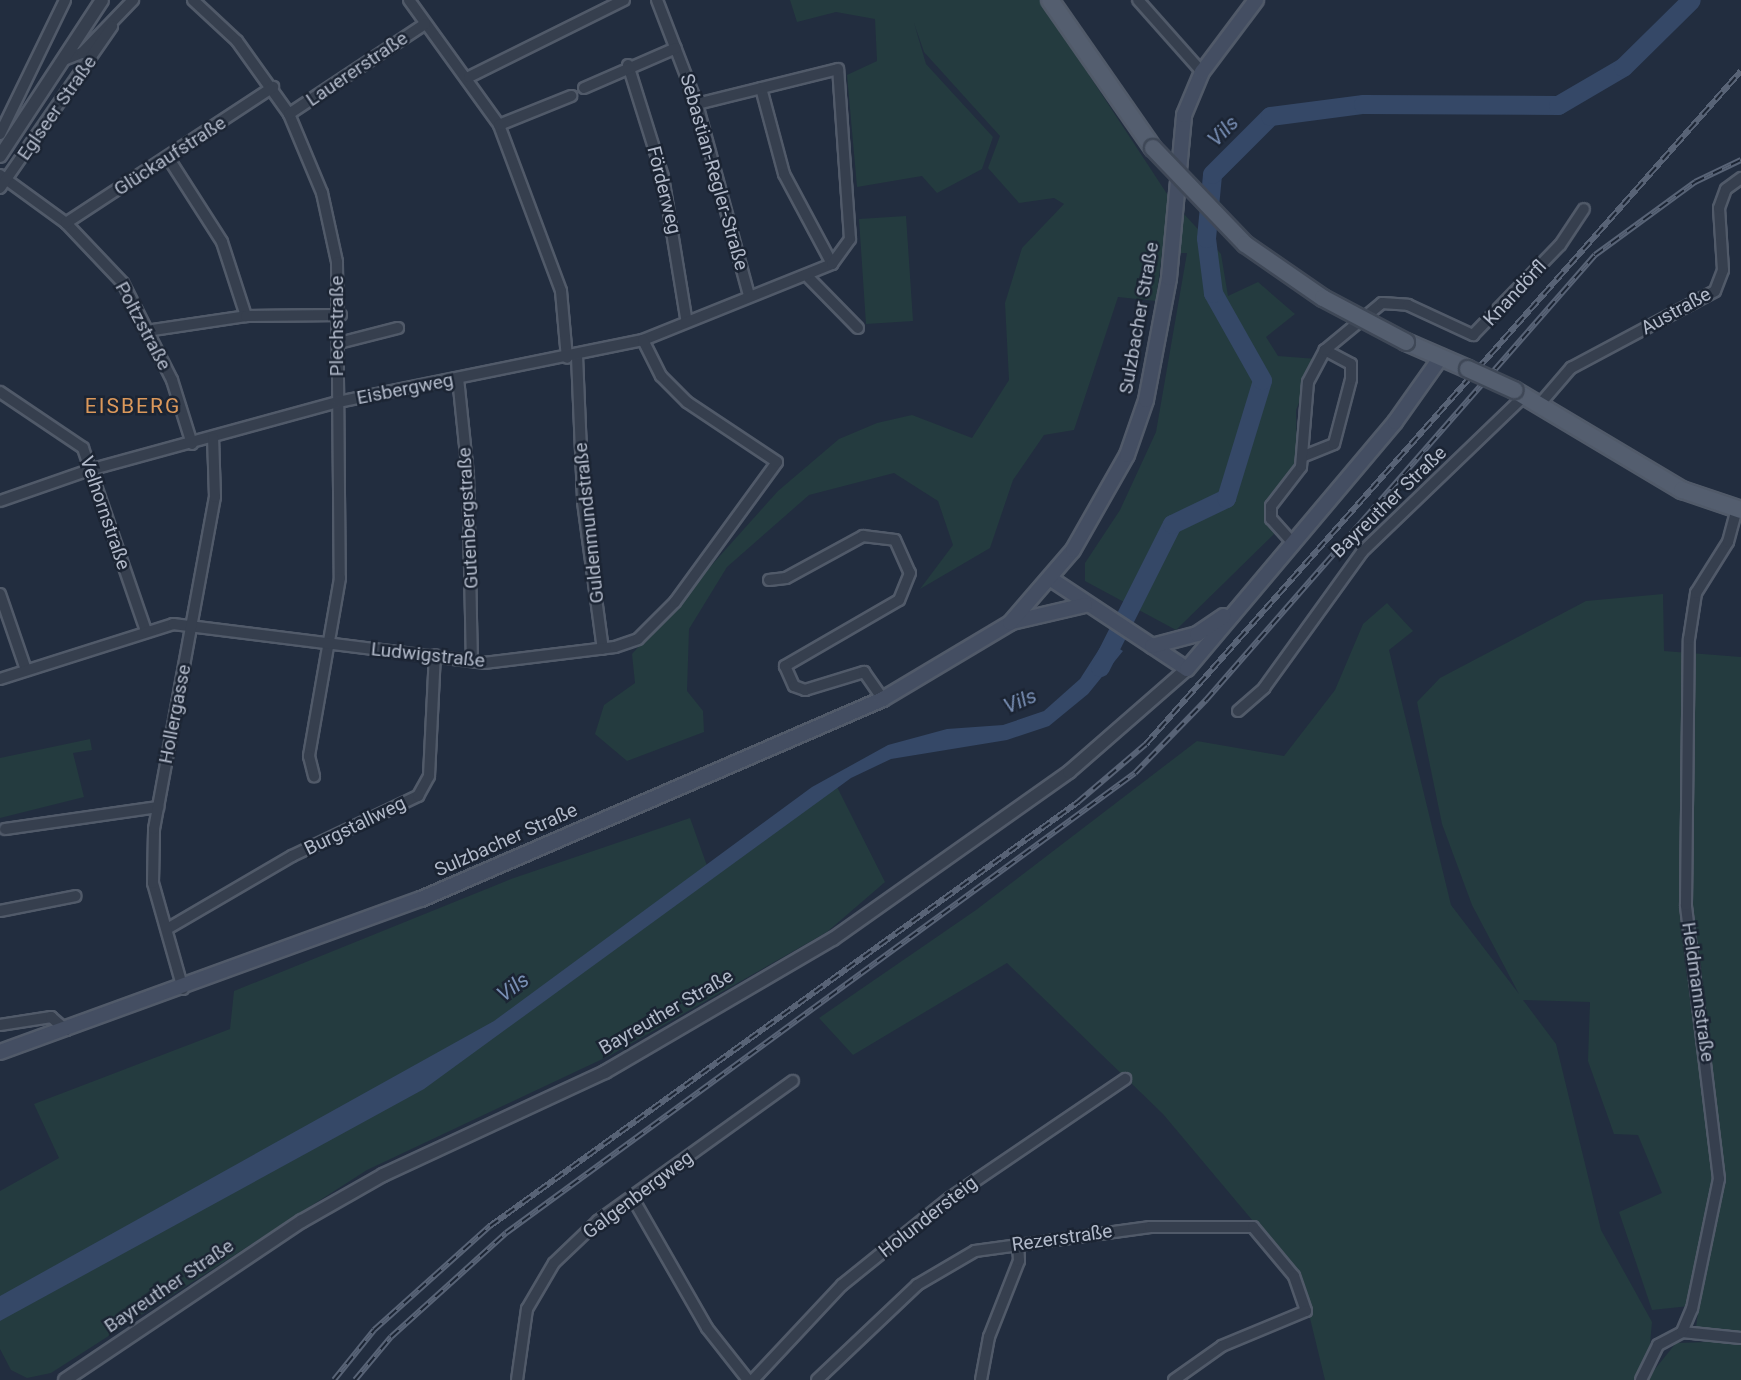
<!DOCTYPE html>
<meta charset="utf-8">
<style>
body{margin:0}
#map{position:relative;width:1741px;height:1380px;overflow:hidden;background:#222d3f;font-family:Roboto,sans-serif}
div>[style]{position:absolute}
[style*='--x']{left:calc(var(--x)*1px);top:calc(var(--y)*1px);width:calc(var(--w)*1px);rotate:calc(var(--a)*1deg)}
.green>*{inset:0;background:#243b3f}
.water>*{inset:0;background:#354867}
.river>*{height:19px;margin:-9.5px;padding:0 9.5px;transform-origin:9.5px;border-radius:9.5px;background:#354867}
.roads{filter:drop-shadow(2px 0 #515a69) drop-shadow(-2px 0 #515a69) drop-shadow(0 2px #515a69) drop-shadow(0 -2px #515a69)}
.minor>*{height:10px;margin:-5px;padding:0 5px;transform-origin:5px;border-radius:5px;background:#363f4e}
.tertiary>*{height:12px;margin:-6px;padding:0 6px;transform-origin:6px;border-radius:6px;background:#363f4e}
.secondary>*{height:14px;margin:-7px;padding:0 7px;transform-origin:7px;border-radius:7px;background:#444e62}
.primary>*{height:16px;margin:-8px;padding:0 8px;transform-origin:8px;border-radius:8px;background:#545e6f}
.rail>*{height:6px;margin-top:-3px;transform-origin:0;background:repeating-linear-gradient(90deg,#1b2433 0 10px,#586376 0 20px);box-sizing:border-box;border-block:2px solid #586376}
.bridges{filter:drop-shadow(2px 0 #3f4857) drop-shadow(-2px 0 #3f4857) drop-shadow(0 2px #3f4857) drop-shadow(0 -2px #3f4857)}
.primary-bridge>*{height:16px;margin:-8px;padding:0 8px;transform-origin:8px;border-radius:8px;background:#545e6f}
span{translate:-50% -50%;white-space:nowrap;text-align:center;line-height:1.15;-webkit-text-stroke:5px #1b2433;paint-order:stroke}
.street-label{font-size:19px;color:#b2baca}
.water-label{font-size:21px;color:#788eb3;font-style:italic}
.neighbourhood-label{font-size:21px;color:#db985b;letter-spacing:2px}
</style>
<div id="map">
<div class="green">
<div style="clip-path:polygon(790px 0,1040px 0,1171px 200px,1221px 254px,1228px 296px,1258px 282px,1295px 314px,1266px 337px,1278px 356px,1317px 359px,1296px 410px,1297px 462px,1264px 510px,1274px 534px,1176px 630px,1085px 581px,1085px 563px,1120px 510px,1156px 432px,1187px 253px,1162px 253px,1156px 301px,1118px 297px,1074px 430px,1044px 435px,1013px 480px,990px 548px,920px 589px,953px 545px,938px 501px,894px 473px,809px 495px,727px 567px,689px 629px,687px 691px,703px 711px,704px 732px,627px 761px,595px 734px,604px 705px,635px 683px,632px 654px,778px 491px,839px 439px,877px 423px,912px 415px,972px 438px,1009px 380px,1005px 303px,1022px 248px,1064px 204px,1054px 198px,1019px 203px,988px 168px,1000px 136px,924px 52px,914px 23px,926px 64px,993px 137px,982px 169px,937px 193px,922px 176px,857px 187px,847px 75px,877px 61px,875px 19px,836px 12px,797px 22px)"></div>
<div style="clip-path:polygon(906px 216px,913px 321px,866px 324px,859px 219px)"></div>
<div style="clip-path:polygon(1663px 594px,1664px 651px,1741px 657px,1741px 1332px,1696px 1327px,1699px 1305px,1652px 1310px,1619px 1212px,1662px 1193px,1638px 1135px,1614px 1134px,1588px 1061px,1590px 1002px,1523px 1000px,1556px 1044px,1601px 1230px,1652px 1322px,1647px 1379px,1676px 1343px,1741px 1341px,1741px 1380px,1325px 1380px,1300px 1277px,1163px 1114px,1007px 963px,853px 1055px,819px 1018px,976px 910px,1197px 741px,1284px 756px,1335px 690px,1363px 624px,1387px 603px,1413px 631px,1389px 650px,1451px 905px,1519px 994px,1472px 905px,1442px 824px,1417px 702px,1440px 678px,1586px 601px)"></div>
<div style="clip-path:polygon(90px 739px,92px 750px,73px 753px,84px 797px,0 818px,0 758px)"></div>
<div style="clip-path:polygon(835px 783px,885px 882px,827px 932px,611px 1055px,367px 1170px,51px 1373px,27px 1378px,11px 1370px,0 1349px,0 1191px,59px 1158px,34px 1104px,230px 1029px,234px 991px,511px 879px,690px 818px,711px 877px)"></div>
</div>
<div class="water">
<div style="clip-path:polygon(1105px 640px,1123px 651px,1088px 694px,1049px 726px,1007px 740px,891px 759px,851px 778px,424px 1089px,0 1321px,0 1296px,494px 1021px,812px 787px,888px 745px,947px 729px,1003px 725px,1044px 711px,1080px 679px)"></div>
</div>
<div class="river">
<div style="--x:1100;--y:667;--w:160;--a:-63.3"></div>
<div style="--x:1172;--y:524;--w:60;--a:-25.7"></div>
<div style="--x:1226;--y:498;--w:123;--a:-73"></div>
<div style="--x:1262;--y:380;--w:100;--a:-119.4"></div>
<div style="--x:1213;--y:293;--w:55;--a:-97.3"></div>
<div style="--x:1206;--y:238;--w:64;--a:-84.6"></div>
<div style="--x:1212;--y:174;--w:82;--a:-45"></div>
<div style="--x:1270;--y:116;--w:94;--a:-7.4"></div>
<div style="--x:1363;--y:104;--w:195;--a:0.3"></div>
<div style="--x:1558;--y:105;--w:75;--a:-30.3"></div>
<div style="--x:1623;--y:67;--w:95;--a:-44.6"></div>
</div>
<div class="roads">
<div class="minor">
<div style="--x:193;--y:0;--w:60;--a:43"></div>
<div style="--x:237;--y:41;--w:90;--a:54.5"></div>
<div style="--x:289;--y:114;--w:86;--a:67.3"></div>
<div style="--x:322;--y:193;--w:71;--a:77.7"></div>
<div style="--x:337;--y:262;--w:316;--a:89.5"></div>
<div style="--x:340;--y:578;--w:181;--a:99.9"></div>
<div style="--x:309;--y:756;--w:21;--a:76"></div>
<div style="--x:409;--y:0;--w:154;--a:54.2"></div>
<div style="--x:499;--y:125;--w:177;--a:69.5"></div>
<div style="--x:561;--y:291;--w:67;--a:84.9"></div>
<div style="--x:657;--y:0;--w:111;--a:69"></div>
<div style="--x:697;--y:104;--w:199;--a:74.8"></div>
<div style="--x:1138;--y:0;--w:96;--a:48.4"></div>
<div style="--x:66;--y:59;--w:17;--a:-21"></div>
<div style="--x:82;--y:53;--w:74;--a:-46.1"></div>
<div style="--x:628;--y:65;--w:117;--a:72.6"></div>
<div style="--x:663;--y:177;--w:143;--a:80.7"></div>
<div style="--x:469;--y:77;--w:173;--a:-26.4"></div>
<div style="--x:584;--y:88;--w:100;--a:-23.5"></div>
<div style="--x:761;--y:88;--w:89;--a:75"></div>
<div style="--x:784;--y:174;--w:102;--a:61.9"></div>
<div style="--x:289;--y:114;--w:163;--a:-33.5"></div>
<div style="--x:499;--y:125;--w:78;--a:-21.9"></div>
<div style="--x:0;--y:134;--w:149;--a:-64.1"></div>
<div style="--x:169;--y:159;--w:98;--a:57.4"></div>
<div style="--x:222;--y:242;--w:78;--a:72"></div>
<div style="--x:0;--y:175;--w:82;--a:36"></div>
<div style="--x:66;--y:223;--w:83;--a:46.5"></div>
<div style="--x:123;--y:283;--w:109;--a:63.2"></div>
<div style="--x:172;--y:380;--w:67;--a:72.6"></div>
<div style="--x:0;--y:188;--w:197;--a:-55.3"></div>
<div style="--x:66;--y:223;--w:248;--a:-33.3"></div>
<div style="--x:809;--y:278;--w:70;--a:45.6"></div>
<div style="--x:146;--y:331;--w:101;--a:-8.5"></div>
<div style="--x:246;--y:316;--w:95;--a:-0.6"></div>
<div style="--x:339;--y:343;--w:61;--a:-14.3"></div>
<div style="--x:577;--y:356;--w:146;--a:87.6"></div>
<div style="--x:583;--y:502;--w:148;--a:82.3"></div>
<div style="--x:458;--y:378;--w:97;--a:84.1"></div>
<div style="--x:468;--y:474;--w:184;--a:88.8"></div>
<div style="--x:0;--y:392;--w:100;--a:34"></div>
<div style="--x:83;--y:448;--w:194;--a:71"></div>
<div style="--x:1540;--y:404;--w:48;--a:-49.3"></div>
<div style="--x:1571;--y:368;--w:163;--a:-28.1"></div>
<div style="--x:1715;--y:291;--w:22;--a:-69"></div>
<div style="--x:1723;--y:270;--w:62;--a:-93.7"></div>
<div style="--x:1719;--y:208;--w:20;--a:-70"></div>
<div style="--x:1726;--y:189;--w:19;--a:-36"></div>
<div style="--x:1304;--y:456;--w:32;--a:-22"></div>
<div style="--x:1334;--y:444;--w:67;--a:-75.3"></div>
<div style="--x:1351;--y:379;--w:15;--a:-90"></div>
<div style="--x:1351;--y:364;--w:30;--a:-152"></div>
<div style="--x:0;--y:501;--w:94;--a:-19.2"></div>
<div style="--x:89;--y:470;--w:258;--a:-15.3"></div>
<div style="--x:338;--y:402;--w:311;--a:-11.5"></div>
<div style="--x:643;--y:340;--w:204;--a:-21.9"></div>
<div style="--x:832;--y:264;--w:31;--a:-54"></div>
<div style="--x:850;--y:239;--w:170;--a:-94"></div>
<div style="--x:838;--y:69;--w:145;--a:166.1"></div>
<div style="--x:1292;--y:542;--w:31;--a:-132"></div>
<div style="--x:1271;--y:519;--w:13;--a:-90"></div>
<div style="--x:1271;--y:506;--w:49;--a:-52.4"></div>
<div style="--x:1301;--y:467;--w:85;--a:-85.3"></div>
<div style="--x:1308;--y:382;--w:36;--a:-62"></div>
<div style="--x:1325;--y:350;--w:74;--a:-39.5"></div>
<div style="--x:1382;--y:303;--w:26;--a:4"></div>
<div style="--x:1408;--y:305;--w:72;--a:24.8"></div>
<div style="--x:1473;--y:335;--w:125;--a:-46"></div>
<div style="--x:1560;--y:245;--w:43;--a:-56.3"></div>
<div style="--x:769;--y:580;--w:17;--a:-7"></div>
<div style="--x:786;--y:578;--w:88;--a:-28.6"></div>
<div style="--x:863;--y:536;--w:32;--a:7"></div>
<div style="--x:895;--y:540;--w:36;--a:66"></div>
<div style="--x:910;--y:573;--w:29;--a:112"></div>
<div style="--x:899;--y:600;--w:132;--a:149.9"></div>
<div style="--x:785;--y:666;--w:22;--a:66"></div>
<div style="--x:794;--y:686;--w:12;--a:20"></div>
<div style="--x:805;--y:690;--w:62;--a:-17"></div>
<div style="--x:864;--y:672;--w:33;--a:55"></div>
<div style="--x:0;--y:594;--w:80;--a:71.1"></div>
<div style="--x:0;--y:679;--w:182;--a:-17.6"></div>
<div style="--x:173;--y:624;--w:313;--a:7.1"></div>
<div style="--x:484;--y:663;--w:132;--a:-7"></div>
<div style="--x:615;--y:647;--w:24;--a:-19"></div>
<div style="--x:638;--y:639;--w:52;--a:-45"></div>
<div style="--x:675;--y:602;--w:173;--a:-53.9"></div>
<div style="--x:777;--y:462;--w:108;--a:-146.3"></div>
<div style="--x:687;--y:402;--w:37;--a:-135"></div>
<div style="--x:661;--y:376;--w:40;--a:-116.6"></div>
<div style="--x:1238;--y:711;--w:35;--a:-41"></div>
<div style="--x:1264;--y:688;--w:168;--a:-54.2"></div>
<div style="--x:1362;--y:552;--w:226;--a:-43.9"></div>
<div style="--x:5;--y:829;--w:155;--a:-8.2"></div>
<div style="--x:0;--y:911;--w:77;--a:-11.2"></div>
<div style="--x:167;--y:929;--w:145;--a:-30.3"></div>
<div style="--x:292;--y:856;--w:140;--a:-25.5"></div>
<div style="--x:418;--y:796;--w:23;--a:-61"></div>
<div style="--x:429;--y:776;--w:121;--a:-87.2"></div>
<div style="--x:183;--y:989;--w:110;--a:-105.8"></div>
<div style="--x:153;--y:883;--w:54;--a:-88.9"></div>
<div style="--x:154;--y:829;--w:338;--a:-79.6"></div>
<div style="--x:215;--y:497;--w:59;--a:-91.9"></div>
<div style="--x:0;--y:1025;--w:52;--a:-8.9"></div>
<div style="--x:51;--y:1017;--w:20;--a:41"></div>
<div style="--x:632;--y:1197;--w:151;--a:60.2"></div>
<div style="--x:707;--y:1328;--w:66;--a:51.7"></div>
<div style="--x:1682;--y:1332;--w:59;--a:5.8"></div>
<div style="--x:517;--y:1380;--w:72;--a:-82"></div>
<div style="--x:527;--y:1309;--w:53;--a:-59.6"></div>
<div style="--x:554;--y:1263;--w:61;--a:-43.7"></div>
<div style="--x:598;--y:1221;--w:240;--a:-35.7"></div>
<div style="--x:753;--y:1380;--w:130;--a:-46.9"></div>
<div style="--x:842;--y:1285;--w:139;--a:-38.9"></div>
<div style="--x:950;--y:1198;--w:212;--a:-34.2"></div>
<div style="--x:817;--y:1380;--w:138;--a:-43.5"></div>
<div style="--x:917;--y:1285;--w:67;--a:-30.4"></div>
<div style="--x:975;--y:1251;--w:177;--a:-7.8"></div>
<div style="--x:1150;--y:1227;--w:103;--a:0"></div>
<div style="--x:1253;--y:1227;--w:64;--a:50.1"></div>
<div style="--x:1294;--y:1276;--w:37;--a:71"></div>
<div style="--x:1306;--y:1311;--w:91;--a:157.4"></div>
<div style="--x:1222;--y:1346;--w:59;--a:144.7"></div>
<div style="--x:981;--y:1380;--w:44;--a:-79.5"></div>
<div style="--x:989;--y:1337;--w:82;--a:-68.5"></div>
<div style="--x:1019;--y:1261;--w:17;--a:-93"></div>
<div style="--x:1641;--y:1380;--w:39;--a:-64"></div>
<div style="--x:1658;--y:1345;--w:27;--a:-28"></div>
<div style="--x:1682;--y:1332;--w:25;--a:-67"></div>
<div style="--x:1692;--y:1309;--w:133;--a:-78.3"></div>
<div style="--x:1719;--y:1179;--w:276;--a:-96.9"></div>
<div style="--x:1686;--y:905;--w:266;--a:-89.4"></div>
<div style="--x:1689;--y:639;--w:47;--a:-81.3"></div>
<div style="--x:1696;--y:593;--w:60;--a:-57.9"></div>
<div style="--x:1728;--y:542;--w:34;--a:-75"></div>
</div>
<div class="tertiary">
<div style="--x:0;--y:156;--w:186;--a:-56.8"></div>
<div style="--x:65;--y:1380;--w:285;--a:-33.9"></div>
<div style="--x:302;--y:1221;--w:93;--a:-29.6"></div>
<div style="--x:383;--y:1175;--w:245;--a:-24.9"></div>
<div style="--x:605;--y:1072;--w:264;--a:-30.3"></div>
<div style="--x:833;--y:939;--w:289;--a:-35.3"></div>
<div style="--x:1069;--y:772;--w:157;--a:-41.1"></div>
</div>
<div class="secondary">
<div style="--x:1051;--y:579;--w:163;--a:33.5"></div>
<div style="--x:1187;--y:669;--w:323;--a:-49.9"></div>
<div style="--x:1395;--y:422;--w:80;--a:-54.7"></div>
<div style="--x:1012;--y:622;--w:75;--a:-13.1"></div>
<div style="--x:1152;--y:646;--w:47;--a:-14.9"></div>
<div style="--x:1197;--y:634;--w:32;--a:-34"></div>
<div style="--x:0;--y:1052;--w:448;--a:-20"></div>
<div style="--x:421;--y:899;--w:503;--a:-23.41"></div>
<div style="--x:883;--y:699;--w:148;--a:-30.9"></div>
<div style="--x:1010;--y:623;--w:96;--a:-49.2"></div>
<div style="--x:1073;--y:550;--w:109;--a:-60.4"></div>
<div style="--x:1127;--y:455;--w:58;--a:-70.9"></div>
<div style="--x:1146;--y:400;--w:124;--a:-79.3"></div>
<div style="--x:1169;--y:278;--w:164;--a:-84.7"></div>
<div style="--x:1184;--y:115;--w:47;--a:-67.3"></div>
<div style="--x:1202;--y:72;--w:90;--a:-53.1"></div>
</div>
<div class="primary">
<div style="--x:1050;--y:0;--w:180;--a:55.2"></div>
<div style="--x:1406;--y:342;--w:68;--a:23.5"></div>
<div style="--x:1514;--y:390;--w:196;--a:30.8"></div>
<div style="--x:1682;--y:490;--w:62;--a:18.7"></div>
</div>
</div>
<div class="rail">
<div style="--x:334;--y:1380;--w:64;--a:-51.3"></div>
<div style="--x:374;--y:1330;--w:156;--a:-41.9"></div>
<div style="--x:490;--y:1226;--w:725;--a:-35.79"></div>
<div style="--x:1078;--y:802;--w:89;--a:-40.5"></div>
<div style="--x:1146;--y:744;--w:898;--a:-48.52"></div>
<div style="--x:355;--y:1380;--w:56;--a:-50.1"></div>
<div style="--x:391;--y:1337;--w:155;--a:-42.1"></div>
<div style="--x:506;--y:1233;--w:779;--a:-36.18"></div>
<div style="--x:1135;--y:773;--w:102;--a:-45.8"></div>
<div style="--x:1206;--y:700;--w:591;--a:-48.84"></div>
<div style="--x:1595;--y:255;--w:124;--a:-36.1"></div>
<div style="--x:1695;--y:182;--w:51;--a:-25.6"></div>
</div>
<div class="bridges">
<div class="primary-bridge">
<div style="--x:1153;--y:148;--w:133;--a:46.2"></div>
<div style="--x:1245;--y:244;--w:95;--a:34.7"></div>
<div style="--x:1323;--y:298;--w:94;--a:27.9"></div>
<div style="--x:1468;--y:369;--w:51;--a:24.5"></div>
</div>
</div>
<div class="street-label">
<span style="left:357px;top:69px;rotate:-34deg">Lauererstraße</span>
<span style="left:57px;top:108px;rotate:-55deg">Eglseer Straße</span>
<span style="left:170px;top:156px;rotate:-33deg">Glückaufstraße</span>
<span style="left:714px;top:172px;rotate:74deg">Sebastian-Regler-Straße</span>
<span style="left:664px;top:190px;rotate:76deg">Förderweg</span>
<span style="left:1515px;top:293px;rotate:-47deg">Knandörfl</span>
<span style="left:1676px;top:311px;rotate:-29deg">Austraße</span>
<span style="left:1139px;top:318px;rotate:-80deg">Sulzbacher Straße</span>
<span style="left:143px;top:326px;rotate:62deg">Poltzstraße</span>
<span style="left:337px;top:326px;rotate:-90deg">Plechstraße</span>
<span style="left:405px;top:389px;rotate:-11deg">Eisbergweg</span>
<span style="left:1389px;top:502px;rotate:-44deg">Bayreuther Straße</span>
<span style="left:105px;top:513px;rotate:71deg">Velhornstraße</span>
<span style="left:468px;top:518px;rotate:-93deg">Gutenbergstraße</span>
<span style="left:589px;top:523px;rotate:-96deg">Guldenmundstraße</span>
<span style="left:428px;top:655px;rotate:6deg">Ludwigstraße</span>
<span style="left:175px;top:714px;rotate:-79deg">Hollergasse</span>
<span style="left:355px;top:826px;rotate:-26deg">Burgstallweg</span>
<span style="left:506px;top:840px;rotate:-24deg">Sulzbacher Straße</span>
<span style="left:1698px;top:992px;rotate:82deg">Heldmannstraße</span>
<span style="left:666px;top:1012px;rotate:-30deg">Bayreuther Straße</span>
<span style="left:638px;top:1195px;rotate:-37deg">Galgenbergweg</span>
<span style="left:928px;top:1217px;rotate:-38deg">Holundersteig</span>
<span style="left:1062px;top:1238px;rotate:-8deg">Rezerstraße</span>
<span style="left:169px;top:1286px;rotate:-34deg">Bayreuther Straße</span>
</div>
<div class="water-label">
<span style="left:1223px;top:131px;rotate:-45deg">Vils</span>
<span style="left:1020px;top:701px;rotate:-23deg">Vils</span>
<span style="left:513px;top:987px;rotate:-36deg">Vils</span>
</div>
<div class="neighbourhood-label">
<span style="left:133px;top:406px">EISBERG</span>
</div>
</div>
